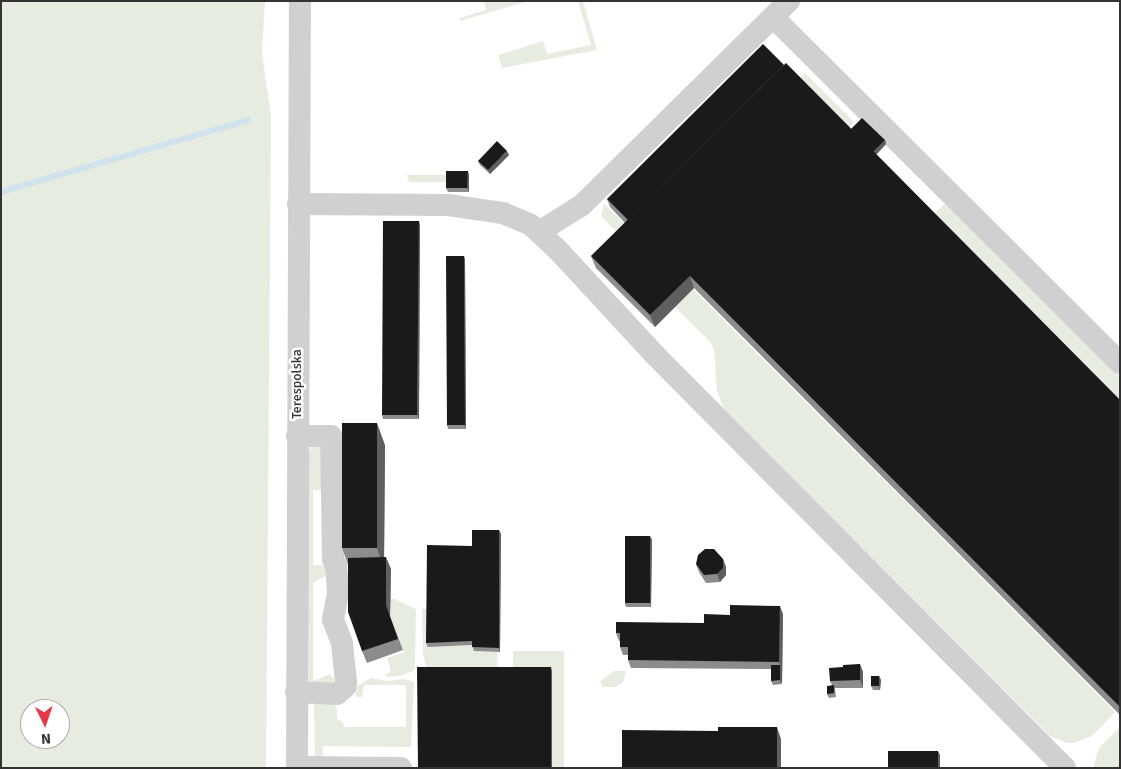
<!DOCTYPE html>
<style>
body{margin:0}
#map{position:relative;width:1121px;height:769px;overflow:hidden;background:#fff;font-family:Signika,sans-serif}
div>[style]{position:absolute}
[style*='--x']{left:calc(var(--x)*1px);top:calc(var(--y)*1px);width:calc(var(--w)*1px);rotate:calc(var(--a)*1deg)}
.green>*{inset:0;background:#e6ecdf}
.stream>*{height:5.5px;margin:-2.75px;padding:0 2.75px;transform-origin:2.75px;border-radius:2.75px;background:#cfe2ee}
.minor>*{height:22px;margin:-11px;padding:0 11px;transform-origin:11px;border-radius:11px;background:#d0d0d0}
.wall>*{inset:0;background:#8c8c8c}
.shaded-wall>*{inset:0;background:#5f5f5f}
.building>*{inset:0;background:#1a1a1a}
span{translate:-50% -50%;white-space:nowrap;text-align:center;line-height:1.15;-webkit-text-stroke:5px #fff;paint-order:stroke}
.street-label{font-size:14px;color:#333}
.frame{position:absolute;inset:0;border:2px solid #333;pointer-events:none}
.north{position:absolute;left:20px;top:699px;width:50px;height:50px;box-sizing:border-box;background:#fff;border:1px solid #adadad;border-radius:50%;rotate:176deg;font-size:14px;font-weight:700;line-height:20px;text-align:center;color:#333}
.north::after{content:'';display:block;margin:auto;width:18px;height:22px;background:#e63946;clip-path:polygon(50% 0,100% 100%,50% 72%,0 100%)}
</style>
<div id="map">
<div class="green">
<div style="clip-path:polygon(evenodd,1px 1px,265px 1px,262px 53px,271px 117px,266px 768px,1px 768px,1px 1px,30px 709px,60px 709px,60px 739px,30px 739px,30px 709px)"></div>
<div style="clip-path:polygon(484px 1px,528px 1px,460px 21px,460px 18px,486px 10px)"></div>
<div style="clip-path:polygon(578px 1px,583px 1px,597px 50px,502px 68px,498px 55px,543px 41px,547px 54px,591px 45px)"></div>
<div style="clip-path:polygon(805px 73px,854px 122px,847px 130px,797px 81px)"></div>
<div style="clip-path:polygon(407px 175px,448px 175px,448px 182px,409px 182px)"></div>
<div style="clip-path:polygon(604px 204px,630px 229px,623px 238px,601px 216px)"></div>
<div style="clip-path:polygon(947px 204px,1120px 377px,1120px 404px,932px 216px,943px 205px)"></div>
<div style="clip-path:polygon(693px 289px,1115px 712px,1097px 731px,1090px 737px,1074px 743px,1067px 743px,1050px 736px,724px 410px,717px 391px,714px 349px,710px 342px,675px 307px)"></div>
<div style="clip-path:polygon(322px 443px,321px 490px,313px 490px,313px 565px,328px 566px,329px 574px,313px 583px,313px 681px,330px 674px,334px 679px,334px 684px,309px 682px,307px 453px,313px 445px)"></div>
<div style="clip-path:polygon(390px 597px,416px 609px,415px 657px,415px 669px,411px 672px,400px 676px,389px 677px,385px 675px,391px 671px,387px 658px,404px 652px,390px 616px)"></div>
<div style="clip-path:polygon(422px 609px,428px 609px,428px 647px,473px 645px,474px 651px,497px 652px,498px 671px,427px 671px,423px 654px)"></div>
<div style="clip-path:polygon(513px 651px,564px 651px,564px 768px,552px 768px,552px 671px,513px 671px)"></div>
<div style="clip-path:polygon(614px 671px,626px 671px,623px 682px,616px 687px,603px 687px,600px 682px,602px 680px)"></div>
<div style="clip-path:polygon(371px 678px,387px 681px,405px 679px,414px 682px,411px 747px,323px 746px,323px 757px,315px 759px,314px 701px,332px 702px,337px 709px,337px 719px,343px 722px,344px 727px,406px 727px,406px 685px,364px 685px,362px 697px,356px 697px,355px 687px)"></div>
<div style="clip-path:polygon(1120px 727px,1120px 768px,1093px 768px,1099px 748px)"></div>
</div>
<div class="stream">
<div style="--x:1;--y:192;--w:258;--a:-16.2"></div>
</div>
<div class="minor">
<div style="--x:773;--y:17;--w:490;--a:44.9"></div>
<div style="--x:298;--y:204;--w:150;--a:0.4"></div>
<div style="--x:448;--y:205;--w:56;--a:8.3"></div>
<div style="--x:503;--y:213;--w:30;--a:23"></div>
<div style="--x:531;--y:225;--w:35;--a:43"></div>
<div style="--x:557;--y:249;--w:144;--a:47.2"></div>
<div style="--x:655;--y:355;--w:582;--a:45.21"></div>
<div style="--x:539;--y:232;--w:51;--a:-32.1"></div>
<div style="--x:582;--y:205;--w:291;--a:-44.6"></div>
<div style="--x:296;--y:692;--w:41;--a:2.8"></div>
<div style="--x:337;--y:694;--w:11;--a:-41"></div>
<div style="--x:345;--y:687;--w:5;--a:-79"></div>
<div style="--x:346;--y:682;--w:39;--a:-96"></div>
<div style="--x:342;--y:643;--w:26;--a:-111"></div>
<div style="--x:333;--y:619;--w:26;--a:-79"></div>
<div style="--x:338;--y:593;--w:27;--a:-94"></div>
<div style="--x:336;--y:566;--w:8;--a:-113"></div>
<div style="--x:333;--y:559;--w:123;--a:-90.9"></div>
<div style="--x:331;--y:436;--w:34;--a:180"></div>
<div style="--x:297;--y:767;--w:104;--a:0.6"></div>
<div style="--x:297;--y:768;--w:767;--a:-89.78"></div>
</div>
<div class="wall">
<div style="clip-path:polygon(784px 65px,851px 129px,885px 140px,886px 144px,876px 155px,1120px 400px,1120px 715px,694px 288px,655px 327px,596px 268px,591px 256px,625px 223px,610px 207px,607px 199px)"></div>
<div style="clip-path:polygon(509px 155px,490px 174px,480px 165px,478px 161px)"></div>
<div style="clip-path:polygon(469px 175px,469px 192px,448px 192px,446px 188px)"></div>
<div style="clip-path:polygon(420px 225px,419px 419px,383px 419px,382px 415px)"></div>
<div style="clip-path:polygon(464px 256px,465px 260px,466px 429px,448px 429px,447px 425px)"></div>
<div style="clip-path:polygon(385px 445px,384px 557px,391px 569px,390px 616px,403px 650px,367px 663px,362px 651px,348px 565px,342px 548px)"></div>
<div style="clip-path:polygon(499px 530px,501px 534px,500px 652px,474px 651px,472px 645px,428px 647px,426px 643px,472px 546px)"></div>
<div style="clip-path:polygon(650px 536px,652px 540px,651px 607px,626px 607px,625px 603px)"></div>
<div style="clip-path:polygon(723px 559px,726px 567px,726px 575px,720px 582px,706px 583px,699px 572px,696px 564px)"></div>
<div style="clip-path:polygon(783px 614px,782px 684px,773px 685px,771px 681px,771px 669px,631px 668px,628px 660px,628px 655px,623px 655px,620px 647px,620px 641px,619px 641px,616px 633px,704px 623px,730px 615px)"></div>
<div style="clip-path:polygon(860px 664px,863px 672px,863px 688px,835px 688px,836px 697px,829px 698px,827px 694px,832px 685px,830px 681px,843px 667px)"></div>
<div style="clip-path:polygon(879px 676px,881px 680px,880px 690px,873px 690px,871px 686px)"></div>
</div>
<div class="shaded-wall">
<div style="clip-path:polygon(885px 140px,886px 144px,873px 158px,871px 154px)"></div>
<div style="clip-path:polygon(507px 151px,509px 155px,490px 174px,488px 170px)"></div>
<div style="clip-path:polygon(468px 171px,469px 175px,469px 192px,467px 188px)"></div>
<div style="clip-path:polygon(419px 221px,420px 225px,419px 419px,417px 415px)"></div>
<div style="clip-path:polygon(464px 256px,465px 260px,466px 429px,465px 425px)"></div>
<div style="clip-path:polygon(690px 276px,694px 288px,655px 327px,650px 315px)"></div>
<div style="clip-path:polygon(377px 423px,385px 445px,384px 569px,377px 548px)"></div>
<div style="clip-path:polygon(499px 530px,501px 534px,500px 652px,499px 648px)"></div>
<div style="clip-path:polygon(650px 536px,652px 540px,651px 607px,650px 603px)"></div>
<div style="clip-path:polygon(386px 557px,391px 569px,390px 616px,386px 605px)"></div>
<div style="clip-path:polygon(723px 559px,726px 567px,726px 575px,720px 582px,717px 574px)"></div>
<div style="clip-path:polygon(780px 606px,783px 614px,782px 684px,780px 680px,780px 665px,779px 662px)"></div>
<div style="clip-path:polygon(860px 664px,863px 672px,863px 688px,860px 680px)"></div>
<div style="clip-path:polygon(551px 667px,552px 671px,552px 768px,551px 768px)"></div>
<div style="clip-path:polygon(879px 676px,881px 680px,880px 690px,879px 686px)"></div>
<div style="clip-path:polygon(777px 727px,781px 739px,781px 768px,777px 768px)"></div>
<div style="clip-path:polygon(938px 751px,940px 755px,940px 768px,938px 768px)"></div>
</div>
<div class="building">
<div style="clip-path:polygon(763px 44px,784px 65px,628px 220px,607px 199px)"></div>
<div style="clip-path:polygon(786px 63px,1120px 400px,1120px 707px,690px 276px,650px 315px,591px 256px)"></div>
<div style="clip-path:polygon(862px 118px,885px 140px,873px 152px,851px 129px)"></div>
<div style="clip-path:polygon(497px 141px,507px 151px,488px 170px,478px 161px)"></div>
<div style="clip-path:polygon(446px 171px,468px 171px,467px 188px,446px 188px)"></div>
<div style="clip-path:polygon(383px 221px,419px 221px,417px 415px,382px 415px)"></div>
<div style="clip-path:polygon(446px 256px,464px 256px,465px 425px,447px 425px)"></div>
<div style="clip-path:polygon(342px 423px,377px 423px,377px 548px,342px 548px)"></div>
<div style="clip-path:polygon(472px 530px,499px 530px,499px 648px,472px 647px,472px 641px,426px 643px,427px 545px,472px 546px)"></div>
<div style="clip-path:polygon(625px 536px,650px 536px,650px 603px,625px 603px)"></div>
<div style="clip-path:polygon(705px 549px,714px 549px,723px 559px,723px 568px,717px 574px,704px 575px,696px 564px,698px 555px)"></div>
<div style="clip-path:polygon(386px 557px,386px 605px,398px 639px,362px 651px,348px 612px,348px 558px)"></div>
<div style="clip-path:polygon(730px 605px,780px 606px,779px 662px,628px 660px,628px 647px,620px 647px,620px 633px,616px 633px,616px 622px,704px 623px,704px 614px,730px 615px)"></div>
<div style="clip-path:polygon(860px 664px,860px 680px,830px 681px,829px 668px,843px 667px,843px 665px)"></div>
<div style="clip-path:polygon(771px 665px,780px 665px,780px 680px,771px 681px)"></div>
<div style="clip-path:polygon(417px 667px,551px 667px,551px 768px,418px 768px)"></div>
<div style="clip-path:polygon(871px 676px,879px 676px,879px 686px,871px 686px)"></div>
<div style="clip-path:polygon(834px 685px,834px 693px,827px 694px,827px 686px)"></div>
<div style="clip-path:polygon(718px 727px,777px 727px,777px 768px,718px 768px)"></div>
<div style="clip-path:polygon(622px 730px,718px 731px,718px 768px,622px 768px)"></div>
<div style="clip-path:polygon(888px 751px,938px 751px,938px 768px,888px 768px)"></div>
</div>
<div class="street-label">
<span style="left:297px;top:384px;rotate:-90deg">Terespolska</span>
</div>
<div class="frame"></div>
<div class="north">N</div>
</div>
